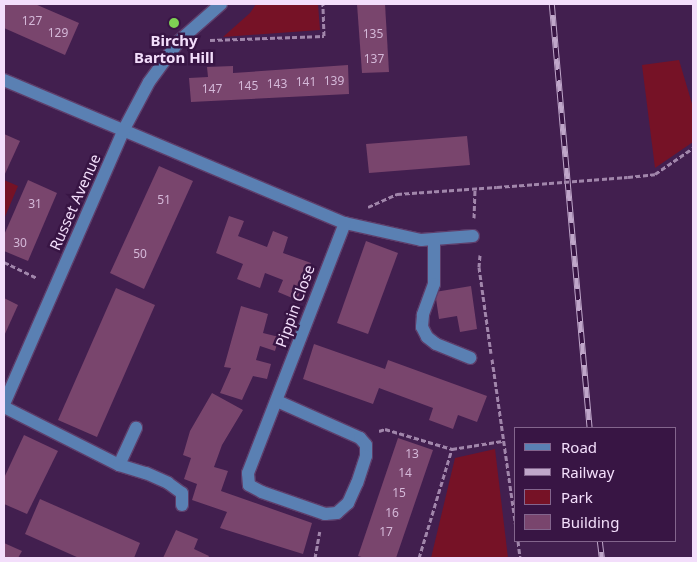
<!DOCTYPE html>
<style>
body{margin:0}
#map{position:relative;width:697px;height:562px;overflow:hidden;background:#421f4f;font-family:"Noto Sans",sans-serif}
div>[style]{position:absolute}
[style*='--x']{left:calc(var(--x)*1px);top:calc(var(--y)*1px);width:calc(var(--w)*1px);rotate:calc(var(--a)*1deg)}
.green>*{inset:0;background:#761226}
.building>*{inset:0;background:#79456d}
.path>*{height:3px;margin-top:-1.5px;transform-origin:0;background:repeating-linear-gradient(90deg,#a186ab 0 5px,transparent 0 7.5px)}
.roads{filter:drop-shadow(1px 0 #5e3e6b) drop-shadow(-1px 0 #5e3e6b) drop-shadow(0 1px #5e3e6b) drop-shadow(0 -1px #5e3e6b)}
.minor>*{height:12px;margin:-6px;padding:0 6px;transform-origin:6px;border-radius:6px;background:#5a80b3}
.rail>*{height:5.5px;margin-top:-2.75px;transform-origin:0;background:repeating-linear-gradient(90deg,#381544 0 11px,#c0a7ca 0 22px);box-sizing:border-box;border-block:1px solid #c0a7ca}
.path-bridge>*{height:3px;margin-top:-1.5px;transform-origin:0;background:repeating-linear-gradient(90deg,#a186ab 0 5px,transparent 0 7.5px)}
.dots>*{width:14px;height:14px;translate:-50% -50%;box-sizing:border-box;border:2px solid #381544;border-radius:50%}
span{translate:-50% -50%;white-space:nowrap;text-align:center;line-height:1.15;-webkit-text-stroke:5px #381544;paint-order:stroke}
.number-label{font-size:12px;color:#d4b8d8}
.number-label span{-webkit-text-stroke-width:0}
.poi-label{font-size:15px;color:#f3defb;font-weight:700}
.street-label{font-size:15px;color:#f3defb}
.frame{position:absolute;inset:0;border:5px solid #f3defb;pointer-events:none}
.legend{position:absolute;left:514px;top:427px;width:162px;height:115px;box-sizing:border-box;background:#381544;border:1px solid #83658d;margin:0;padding:6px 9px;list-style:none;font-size:15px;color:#f3defb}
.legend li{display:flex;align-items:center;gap:10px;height:25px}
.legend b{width:25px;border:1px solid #83658d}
</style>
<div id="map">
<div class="green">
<div style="clip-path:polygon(256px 4px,318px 4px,320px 30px,223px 37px,250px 13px)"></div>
<div style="clip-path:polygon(679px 60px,693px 107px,693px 142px,655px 168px,642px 65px)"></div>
<div style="clip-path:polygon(4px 180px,18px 186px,4px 219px)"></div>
<div style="clip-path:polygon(495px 449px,508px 558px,431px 558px,455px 458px)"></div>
</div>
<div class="building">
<div style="clip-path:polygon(4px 4px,35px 4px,79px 23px,65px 55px,4px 28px)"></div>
<div style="clip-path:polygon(357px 4px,385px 4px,389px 72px,362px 73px)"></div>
<div style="clip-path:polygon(348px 65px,349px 94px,191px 102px,189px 78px,208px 77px,207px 67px,233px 66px,233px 73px)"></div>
<div style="clip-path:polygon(4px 134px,20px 141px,4px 176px)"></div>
<div style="clip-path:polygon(467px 136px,470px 165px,369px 173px,366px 144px)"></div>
<div style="clip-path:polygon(159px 166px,193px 181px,144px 289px,110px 273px)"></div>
<div style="clip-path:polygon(28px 180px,57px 193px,28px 261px,4px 251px,4px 235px)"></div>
<div style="clip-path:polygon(229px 216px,244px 221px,238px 236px,267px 247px,273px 231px,288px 237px,283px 253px,311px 263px,297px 300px,278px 292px,283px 280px,265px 273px,260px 288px,237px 279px,243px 264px,216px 253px)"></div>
<div style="clip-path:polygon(366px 241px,398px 253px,368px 334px,337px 323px)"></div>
<div style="clip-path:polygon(471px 286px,477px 329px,460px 332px,457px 316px,439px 319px,435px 292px)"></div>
<div style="clip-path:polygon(116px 288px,155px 305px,97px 437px,58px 420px)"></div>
<div style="clip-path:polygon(4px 298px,18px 305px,4px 336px)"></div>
<div style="clip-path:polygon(241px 306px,268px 314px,263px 333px,279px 337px,275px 351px,260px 346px,256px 360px,271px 364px,267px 379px,253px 376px,242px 400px,220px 393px,231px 368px,224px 367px)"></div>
<div style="clip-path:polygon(314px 344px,385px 369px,388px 360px,487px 396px,477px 422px,458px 415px,453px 429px,429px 420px,433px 408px,379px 388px,373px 404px,303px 379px)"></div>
<div style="clip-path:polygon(212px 393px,243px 410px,222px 445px,214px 467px,228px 471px,221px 491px,312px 523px,303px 554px,220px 528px,227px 512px,192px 500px,197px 484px,184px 479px,191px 458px,183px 455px,190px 431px)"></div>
<div style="clip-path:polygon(24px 435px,58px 451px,27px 514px,4px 504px,4px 478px)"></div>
<div style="clip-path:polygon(398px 438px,433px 450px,396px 558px,365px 558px,358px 556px)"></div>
<div style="clip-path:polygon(40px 499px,140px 543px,134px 558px,79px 558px,25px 534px)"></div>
<div style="clip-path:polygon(176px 530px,198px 539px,194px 549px,209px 556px,208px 558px,163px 558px)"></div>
<div style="clip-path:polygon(4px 543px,22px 551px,18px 558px,4px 558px)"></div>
</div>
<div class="path">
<div style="--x:210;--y:40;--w:114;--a:-2"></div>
<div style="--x:324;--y:36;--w:32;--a:-92"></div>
<div style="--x:628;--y:177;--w:27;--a:-6"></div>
<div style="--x:655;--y:174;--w:46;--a:-34.4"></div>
<div style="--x:368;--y:207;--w:32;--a:-24"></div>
<div style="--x:397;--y:194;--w:100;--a:-4"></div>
<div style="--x:474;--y:218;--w:30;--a:-88"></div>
<div style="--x:480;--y:255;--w:12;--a:95"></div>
<div style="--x:479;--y:267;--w:87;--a:82.1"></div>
<div style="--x:4;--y:262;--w:37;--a:26"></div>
<div style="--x:492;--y:359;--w:171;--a:81.9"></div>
<div style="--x:379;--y:431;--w:6;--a:-18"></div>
<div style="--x:385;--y:429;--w:70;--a:16.6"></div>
<div style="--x:518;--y:541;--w:17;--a:83"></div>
<div style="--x:315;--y:558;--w:27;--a:-80"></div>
<div style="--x:419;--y:558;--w:114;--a:-73.2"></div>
<div style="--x:452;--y:449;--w:51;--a:-9.1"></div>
</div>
<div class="roads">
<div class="minor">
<div style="--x:4;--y:80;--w:370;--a:22.8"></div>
<div style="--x:345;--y:223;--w:78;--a:12.6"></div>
<div style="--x:421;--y:240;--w:52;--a:-4.4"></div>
<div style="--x:434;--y:241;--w:43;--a:90"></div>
<div style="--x:434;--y:284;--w:33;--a:110"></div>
<div style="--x:423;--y:315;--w:12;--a:95"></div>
<div style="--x:422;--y:327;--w:11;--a:63"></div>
<div style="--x:427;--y:337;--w:11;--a:38"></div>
<div style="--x:436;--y:344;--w:37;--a:22"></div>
<div style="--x:277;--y:401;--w:91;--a:24"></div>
<div style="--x:360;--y:438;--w:9;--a:49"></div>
<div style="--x:366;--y:445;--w:11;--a:90"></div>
<div style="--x:366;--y:456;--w:28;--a:108"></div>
<div style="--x:357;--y:483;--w:22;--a:114"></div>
<div style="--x:348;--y:503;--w:15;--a:138"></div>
<div style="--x:337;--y:513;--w:12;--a:175"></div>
<div style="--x:325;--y:514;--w:67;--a:-160.8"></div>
<div style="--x:262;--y:492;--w:15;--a:-152"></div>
<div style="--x:249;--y:485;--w:12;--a:-95"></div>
<div style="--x:248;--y:473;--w:268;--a:-68.8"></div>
<div style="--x:4;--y:404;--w:298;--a:-66.4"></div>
<div style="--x:123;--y:131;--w:55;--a:-62"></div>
<div style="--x:149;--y:82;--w:51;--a:-53.8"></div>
<div style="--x:179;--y:41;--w:56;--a:-41.4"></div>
<div style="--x:4;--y:407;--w:129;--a:26.8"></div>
<div style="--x:119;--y:465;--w:41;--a:-65.3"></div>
<div style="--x:119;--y:465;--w:28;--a:17"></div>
<div style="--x:146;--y:473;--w:24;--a:24"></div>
<div style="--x:168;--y:483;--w:17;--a:36"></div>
<div style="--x:182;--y:493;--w:12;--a:90"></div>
</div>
</div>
<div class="rail">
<div style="--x:552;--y:4;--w:426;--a:84.9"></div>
<div style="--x:600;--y:541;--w:17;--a:83"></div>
</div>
<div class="path-bridge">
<div style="--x:497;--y:187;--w:131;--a:-4.4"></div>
</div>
<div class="dots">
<div style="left:174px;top:23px;background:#7ed153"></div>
</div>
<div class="number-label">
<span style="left:32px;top:21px">127</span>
<span style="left:58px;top:33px">129</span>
<span style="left:373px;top:34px">135</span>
<span style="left:374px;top:59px">137</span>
<span style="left:334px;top:81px">139</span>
<span style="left:306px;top:82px">141</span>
<span style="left:277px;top:84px">143</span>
<span style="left:248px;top:86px">145</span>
<span style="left:212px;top:89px">147</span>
<span style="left:164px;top:200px">51</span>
<span style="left:35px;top:204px">31</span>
<span style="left:20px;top:243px">30</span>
<span style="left:140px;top:254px">50</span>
<span style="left:412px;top:454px">13</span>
<span style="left:405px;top:473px">14</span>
<span style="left:399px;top:493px">15</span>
<span style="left:392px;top:513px">16</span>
<span style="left:386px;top:532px">17</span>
</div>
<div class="poi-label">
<span style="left:174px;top:49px">Birchy<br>Barton Hill</span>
</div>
<div class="street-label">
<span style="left:75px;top:202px;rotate:-66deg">Russet Avenue</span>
<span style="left:295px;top:306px;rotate:-70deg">Pippin Close</span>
</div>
<div class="frame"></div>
<ul class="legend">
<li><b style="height:6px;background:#5a80b3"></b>Road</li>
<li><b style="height:6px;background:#c0a7ca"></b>Railway</li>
<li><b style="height:14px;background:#761226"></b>Park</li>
<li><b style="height:14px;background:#79456d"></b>Building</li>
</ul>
</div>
